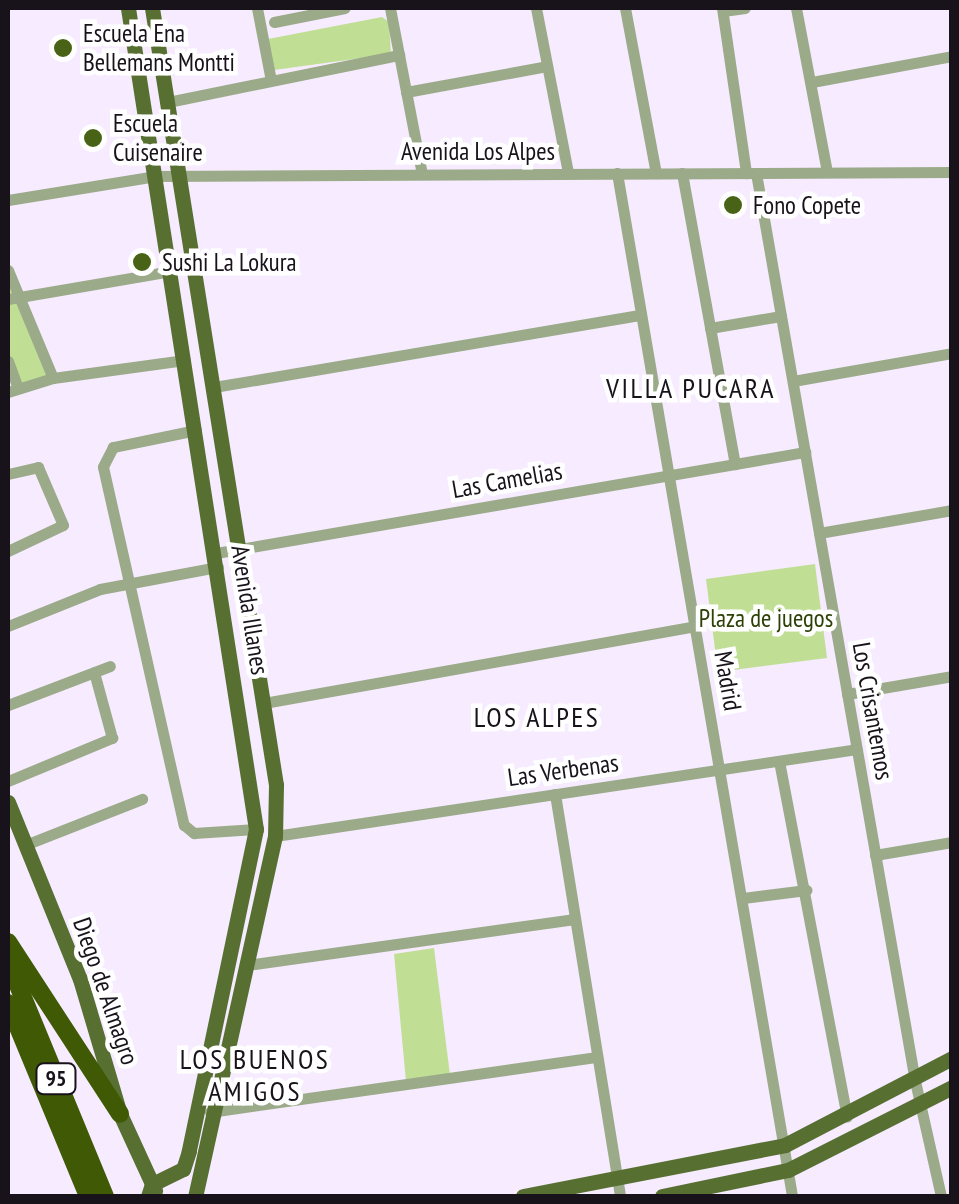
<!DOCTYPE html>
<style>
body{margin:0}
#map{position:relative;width:959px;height:1204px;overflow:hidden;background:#f6ebff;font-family:"PT Sans Narrow",sans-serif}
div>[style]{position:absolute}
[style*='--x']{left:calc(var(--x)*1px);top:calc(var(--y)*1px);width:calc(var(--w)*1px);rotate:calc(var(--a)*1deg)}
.green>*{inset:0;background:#c0df95}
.building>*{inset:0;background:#c6b9d1}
.minor>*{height:11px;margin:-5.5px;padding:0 5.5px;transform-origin:5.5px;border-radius:5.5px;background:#9baa89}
.major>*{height:15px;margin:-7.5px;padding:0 7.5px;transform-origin:7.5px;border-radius:7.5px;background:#576f31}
.highway>*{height:18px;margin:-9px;padding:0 9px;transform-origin:9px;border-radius:9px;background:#3f5904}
.dots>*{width:28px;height:28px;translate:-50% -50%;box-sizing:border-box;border:5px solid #fff;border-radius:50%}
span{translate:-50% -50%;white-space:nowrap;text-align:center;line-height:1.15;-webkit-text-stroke:9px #fff;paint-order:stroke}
.shield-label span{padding:2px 8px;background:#fff;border:2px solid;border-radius:8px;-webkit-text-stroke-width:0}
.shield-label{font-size:22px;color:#18131b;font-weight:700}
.poi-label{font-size:25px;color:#18131b}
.left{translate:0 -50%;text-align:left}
.street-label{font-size:25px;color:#18131b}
.park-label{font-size:25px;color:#2d4006}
.neighbourhood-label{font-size:28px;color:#18131b;letter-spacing:2.5px}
.frame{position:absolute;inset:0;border:10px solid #18131b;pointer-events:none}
</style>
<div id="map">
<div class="green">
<div style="clip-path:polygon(382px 17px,389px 22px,391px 54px,274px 70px,268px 39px)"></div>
<div style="clip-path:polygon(8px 277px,49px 377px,19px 384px,8px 353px)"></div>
<div style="clip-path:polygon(815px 564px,827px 658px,718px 672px,706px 579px)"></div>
<div style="clip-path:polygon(434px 948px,450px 1075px,406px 1081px,394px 954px)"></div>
</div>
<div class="building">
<div style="clip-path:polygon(743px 198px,744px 210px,723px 213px,722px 200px)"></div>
</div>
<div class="minor">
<div style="--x:257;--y:8;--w:74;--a:79.1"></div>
<div style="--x:390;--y:8;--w:169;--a:79.1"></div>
<div style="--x:536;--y:8;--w:168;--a:79"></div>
<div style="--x:625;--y:8;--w:168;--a:79.4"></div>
<div style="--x:722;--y:8;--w:167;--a:81.7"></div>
<div style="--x:796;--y:8;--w:167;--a:79.3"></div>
<div style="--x:723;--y:11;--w:22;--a:-8"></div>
<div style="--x:274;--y:22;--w:72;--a:-11.2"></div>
<div style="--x:812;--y:82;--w:142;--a:-10.5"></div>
<div style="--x:406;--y:92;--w:143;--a:-10.4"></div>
<div style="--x:168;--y:102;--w:236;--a:-11.5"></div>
<div style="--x:617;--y:173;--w:1038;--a:80.29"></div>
<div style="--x:682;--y:173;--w:296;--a:79.7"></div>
<div style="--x:756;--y:173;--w:922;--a:80.07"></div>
<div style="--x:915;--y:1081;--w:118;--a:77.3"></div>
<div style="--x:8;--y:200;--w:150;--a:-9.2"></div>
<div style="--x:156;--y:176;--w:796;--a:-0.29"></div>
<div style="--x:8;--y:270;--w:117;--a:67.4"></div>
<div style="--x:8;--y:299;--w:165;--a:-9.7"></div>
<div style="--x:710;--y:328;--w:72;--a:-9.6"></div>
<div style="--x:8;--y:361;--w:29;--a:70"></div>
<div style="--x:793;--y:381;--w:161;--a:-10"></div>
<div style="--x:214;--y:387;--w:433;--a:-9.6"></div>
<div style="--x:8;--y:392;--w:47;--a:-17.3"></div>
<div style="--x:53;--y:378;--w:133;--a:-7.8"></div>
<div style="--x:196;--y:430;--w:85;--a:168.4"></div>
<div style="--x:113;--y:447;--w:22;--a:117"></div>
<div style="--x:103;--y:467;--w:367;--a:77.3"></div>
<div style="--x:184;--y:825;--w:13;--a:39"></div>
<div style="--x:194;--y:833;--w:62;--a:-3.7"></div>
<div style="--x:8;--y:474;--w:31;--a:-13"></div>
<div style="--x:38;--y:467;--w:63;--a:66.7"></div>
<div style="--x:63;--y:525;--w:61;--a:154.7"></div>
<div style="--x:819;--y:533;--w:135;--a:-9.8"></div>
<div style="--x:216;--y:553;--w:598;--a:-9.73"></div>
<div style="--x:8;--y:626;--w:99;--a:-21.9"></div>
<div style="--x:100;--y:589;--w:120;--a:-10.6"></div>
<div style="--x:847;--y:694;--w:107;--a:-9.7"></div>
<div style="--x:264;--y:703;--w:438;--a:-10.1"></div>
<div style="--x:8;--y:705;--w:109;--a:-20.9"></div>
<div style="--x:779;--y:761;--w:362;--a:79.2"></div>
<div style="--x:8;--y:781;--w:113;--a:-22.5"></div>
<div style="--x:112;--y:738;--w:68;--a:-105.3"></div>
<div style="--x:555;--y:794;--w:407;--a:80.8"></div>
<div style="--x:275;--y:836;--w:588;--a:-8.5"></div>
<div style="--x:25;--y:845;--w:126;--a:-21.5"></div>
<div style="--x:875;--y:855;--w:78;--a:-9.6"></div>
<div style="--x:743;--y:898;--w:64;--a:-7.2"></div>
<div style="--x:247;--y:965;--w:331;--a:-8"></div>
<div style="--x:210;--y:1112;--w:391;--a:-8.1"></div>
</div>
<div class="major">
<div style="--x:128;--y:8;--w:831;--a:81.14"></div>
<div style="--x:256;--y:829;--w:329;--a:101.8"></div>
<div style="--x:189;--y:1151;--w:19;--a:108"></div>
<div style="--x:183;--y:1169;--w:34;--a:154"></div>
<div style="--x:152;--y:1184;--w:13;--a:108"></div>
<div style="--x:152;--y:8;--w:787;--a:80.93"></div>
<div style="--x:276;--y:785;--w:51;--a:91.1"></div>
<div style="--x:275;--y:836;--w:369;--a:102.5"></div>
<div style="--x:8;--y:802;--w:191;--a:67.9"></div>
<div style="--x:80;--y:979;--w:141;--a:73.5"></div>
<div style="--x:120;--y:1114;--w:84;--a:65.3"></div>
<div style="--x:523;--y:1196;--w:267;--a:-11"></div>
<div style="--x:785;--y:1145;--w:188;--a:-27.5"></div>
<div style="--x:662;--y:1196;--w:129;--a:-11.7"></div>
<div style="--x:788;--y:1170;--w:184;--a:-26.8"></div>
</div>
<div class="highway">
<div style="--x:8;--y:942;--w:205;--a:56.9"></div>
<div style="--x:8;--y:961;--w:254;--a:67.6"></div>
<div style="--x:8;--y:1003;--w:209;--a:67.5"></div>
</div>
<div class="dots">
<div style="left:63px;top:48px;background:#486315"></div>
<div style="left:93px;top:138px;background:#486315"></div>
<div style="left:733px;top:205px;background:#486315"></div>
<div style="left:142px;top:262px;background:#486315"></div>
</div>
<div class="shield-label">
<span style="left:56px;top:1079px">95</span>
</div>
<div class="poi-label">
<span class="left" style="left:83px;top:48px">Escuela Ena<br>Bellemans Montti</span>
<span class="left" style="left:113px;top:138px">Escuela<br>Cuisenaire</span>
<span class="left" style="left:753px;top:205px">Fono Copete</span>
<span class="left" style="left:162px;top:262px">Sushi La Lokura</span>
</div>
<div class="street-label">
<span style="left:478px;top:151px">Avenida Los Alpes</span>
<span style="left:507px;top:480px;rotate:-10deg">Las Camelias</span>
<span style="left:250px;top:610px;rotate:81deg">Avenida Illanes</span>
<span style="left:728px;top:681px;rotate:80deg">Madrid</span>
<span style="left:873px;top:711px;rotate:80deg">Los Crisantemos</span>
<span style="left:563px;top:770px;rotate:-8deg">Las Verbenas</span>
<span style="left:106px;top:991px;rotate:71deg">Diego de Almagro</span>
</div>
<div class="park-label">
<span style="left:766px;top:618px">Plaza de juegos</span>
</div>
<div class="neighbourhood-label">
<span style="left:691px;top:388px">VILLA PUCARA</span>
<span style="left:537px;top:717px">LOS ALPES</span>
<span style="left:255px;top:1075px">LOS BUENOS<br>AMIGOS</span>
</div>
<div class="frame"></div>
</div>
